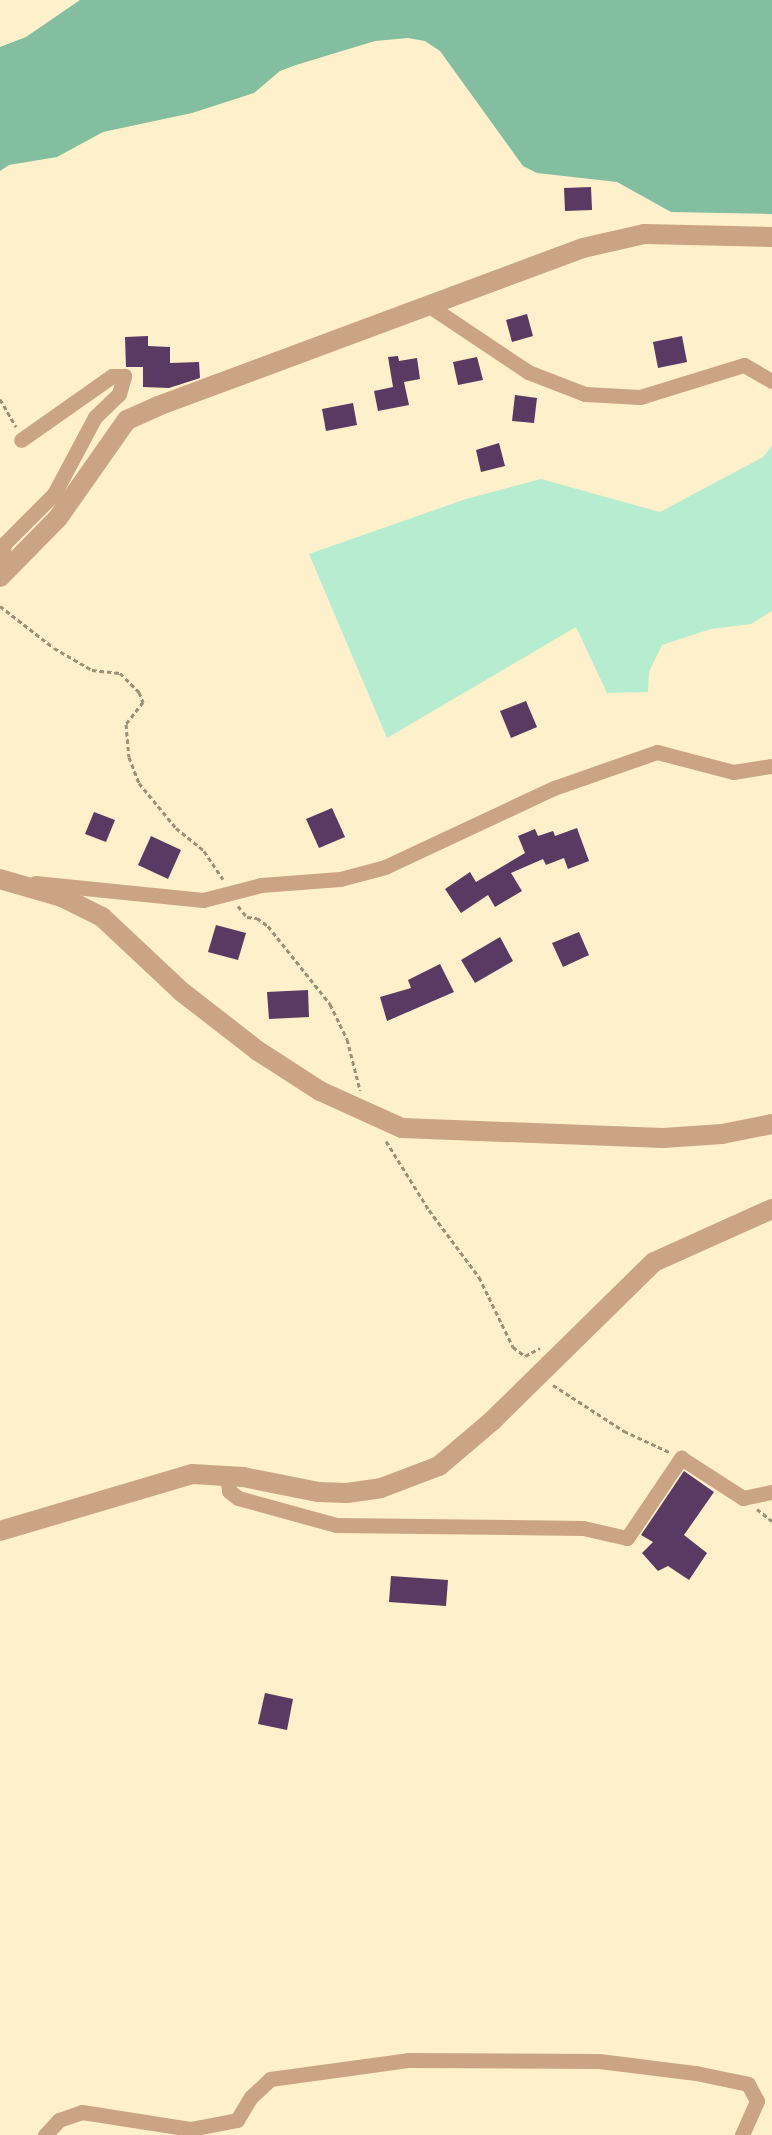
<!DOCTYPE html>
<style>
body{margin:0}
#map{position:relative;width:772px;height:2135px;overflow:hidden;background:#fdf0cb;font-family:"Open Sans",sans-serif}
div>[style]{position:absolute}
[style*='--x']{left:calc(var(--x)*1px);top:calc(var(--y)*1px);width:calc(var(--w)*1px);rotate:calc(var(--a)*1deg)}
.green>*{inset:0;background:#b6edd0}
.forest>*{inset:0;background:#82be9f}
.building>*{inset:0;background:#5a3962}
.path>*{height:3px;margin-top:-1.5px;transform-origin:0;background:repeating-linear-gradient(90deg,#9a9177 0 4.5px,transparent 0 7.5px)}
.minor>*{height:15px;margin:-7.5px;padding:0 7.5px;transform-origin:7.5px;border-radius:7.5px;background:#caa485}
.tertiary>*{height:20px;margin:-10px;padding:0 10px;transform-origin:10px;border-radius:10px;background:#caa485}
span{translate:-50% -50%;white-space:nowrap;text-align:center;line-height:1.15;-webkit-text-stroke:6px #fff;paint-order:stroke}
</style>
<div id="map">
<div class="green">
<div style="clip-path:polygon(772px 446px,772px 611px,751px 624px,711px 629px,662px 645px,649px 672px,648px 692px,607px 693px,576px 627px,387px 738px,309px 554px,466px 499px,541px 479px,660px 512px,763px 457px)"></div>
</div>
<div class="forest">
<div style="clip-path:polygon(80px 0,772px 0,772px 214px,671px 212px,617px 182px,537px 173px,523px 166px,440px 51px,425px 41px,408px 38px,375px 41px,296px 65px,280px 71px,254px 93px,192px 113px,103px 132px,57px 157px,9px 165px,0 171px,0 47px,26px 37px)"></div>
</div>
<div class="building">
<div style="clip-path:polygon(591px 187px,592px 210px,565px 211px,564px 188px)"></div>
<div style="clip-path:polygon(527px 314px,533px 336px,512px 342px,506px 320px)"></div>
<div style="clip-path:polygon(148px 336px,148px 346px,170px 347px,170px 363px,199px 362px,200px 378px,169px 388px,143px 387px,143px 367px,126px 367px,125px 337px)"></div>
<div style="clip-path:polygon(682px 336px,687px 362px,658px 368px,653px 342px)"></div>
<div style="clip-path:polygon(398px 356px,399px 361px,417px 358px,420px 379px,404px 382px,409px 405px,378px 411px,374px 391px,393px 387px,388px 357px)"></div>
<div style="clip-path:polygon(477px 357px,483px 380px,458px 385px,453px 362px)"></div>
<div style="clip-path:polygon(515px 395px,537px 398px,534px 423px,512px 421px)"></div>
<div style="clip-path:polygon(353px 403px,357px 425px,326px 431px,322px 409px)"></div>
<div style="clip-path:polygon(499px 443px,505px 466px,481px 472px,476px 450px)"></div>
<div style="clip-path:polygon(526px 701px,537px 727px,511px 738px,500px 711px)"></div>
<div style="clip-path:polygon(332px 808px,345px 837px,319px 848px,306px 819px)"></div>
<div style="clip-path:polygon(94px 812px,115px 820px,106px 842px,85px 834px)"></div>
<div style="clip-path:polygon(577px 828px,589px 861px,568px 869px,564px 858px,546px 865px,543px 859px,511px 873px,522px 891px,495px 907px,488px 895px,461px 913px,445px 889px,470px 872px,476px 882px,525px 853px,518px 836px,535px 829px,538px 836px,553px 831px,555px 836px)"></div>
<div style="clip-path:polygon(151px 836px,181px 850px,168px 879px,138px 865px)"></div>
<div style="clip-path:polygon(216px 925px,246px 933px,238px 960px,208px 952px)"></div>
<div style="clip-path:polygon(579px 932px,589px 955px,563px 967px,552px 943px)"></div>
<div style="clip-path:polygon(500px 937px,513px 961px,475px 983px,461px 960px)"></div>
<div style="clip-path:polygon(440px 964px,454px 992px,387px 1021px,380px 997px,411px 988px,408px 980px)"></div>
<div style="clip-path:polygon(308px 990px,309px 1017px,269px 1019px,267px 992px)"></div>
<div style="clip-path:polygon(684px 1471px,714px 1492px,684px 1535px,707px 1553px,689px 1580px,668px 1566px,658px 1571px,642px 1553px,653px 1542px,641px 1535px)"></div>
<div style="clip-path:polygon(391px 1576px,448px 1580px,446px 1606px,389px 1602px)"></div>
<div style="clip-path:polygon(265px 1693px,293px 1699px,287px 1730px,258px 1724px)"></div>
</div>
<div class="path">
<div style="--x:0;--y:399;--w:32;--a:60"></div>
<div style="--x:0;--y:606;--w:68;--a:37.9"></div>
<div style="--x:54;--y:648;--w:44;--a:30.1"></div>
<div style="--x:92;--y:670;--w:28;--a:6"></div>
<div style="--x:120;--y:673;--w:27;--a:45"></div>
<div style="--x:139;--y:692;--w:11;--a:68"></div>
<div style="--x:143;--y:702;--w:28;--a:128"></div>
<div style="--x:126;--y:724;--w:33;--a:85"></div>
<div style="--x:129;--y:757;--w:28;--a:69"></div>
<div style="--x:139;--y:783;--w:58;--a:50.6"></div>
<div style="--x:176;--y:828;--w:36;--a:39"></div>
<div style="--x:204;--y:851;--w:34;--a:56"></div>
<div style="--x:238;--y:906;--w:14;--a:51"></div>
<div style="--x:247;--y:917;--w:10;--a:6"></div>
<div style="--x:257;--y:918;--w:14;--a:36"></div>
<div style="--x:268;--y:926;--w:100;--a:51.5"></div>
<div style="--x:330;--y:1004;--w:39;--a:64"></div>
<div style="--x:347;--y:1039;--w:53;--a:75.7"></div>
<div style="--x:386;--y:1141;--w:81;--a:58.1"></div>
<div style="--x:429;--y:1210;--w:84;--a:53.3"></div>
<div style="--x:479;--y:1277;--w:78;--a:64.1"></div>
<div style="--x:513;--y:1347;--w:15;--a:37"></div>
<div style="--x:525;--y:1356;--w:17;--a:-28"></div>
<div style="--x:553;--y:1385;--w:85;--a:32.9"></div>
<div style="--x:624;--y:1431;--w:50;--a:25"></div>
<div style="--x:757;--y:1509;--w:19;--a:39"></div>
</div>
<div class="minor">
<div style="--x:431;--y:307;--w:117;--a:33.8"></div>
<div style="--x:528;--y:372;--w:61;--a:21.1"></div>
<div style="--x:585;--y:394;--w:55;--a:3.1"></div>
<div style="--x:640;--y:397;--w:109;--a:-17.1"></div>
<div style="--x:744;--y:365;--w:32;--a:30"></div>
<div style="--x:11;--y:568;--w:13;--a:-132"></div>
<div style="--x:2;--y:558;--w:14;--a:-82"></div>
<div style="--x:4;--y:544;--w:71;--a:-45"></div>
<div style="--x:54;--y:494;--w:87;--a:-62"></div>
<div style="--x:95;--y:417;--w:33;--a:-44"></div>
<div style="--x:119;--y:394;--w:19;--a:-74"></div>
<div style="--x:124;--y:376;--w:12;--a:180"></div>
<div style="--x:112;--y:376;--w:111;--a:144.9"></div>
<div style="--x:35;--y:883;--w:169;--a:5.8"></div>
<div style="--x:203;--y:900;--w:60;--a:-14.5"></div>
<div style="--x:261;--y:885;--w:79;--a:-4.3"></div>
<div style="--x:340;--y:879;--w:47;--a:-14.9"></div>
<div style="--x:385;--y:867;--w:187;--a:-25.1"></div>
<div style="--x:554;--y:788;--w:109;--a:-19.3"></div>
<div style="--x:657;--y:752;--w:79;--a:14.7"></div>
<div style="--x:733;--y:772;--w:39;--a:-9"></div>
<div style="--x:227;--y:1476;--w:15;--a:82"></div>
<div style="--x:229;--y:1491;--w:11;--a:38"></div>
<div style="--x:238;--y:1498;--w:102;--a:15.4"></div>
<div style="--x:336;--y:1525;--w:247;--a:0.7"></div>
<div style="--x:583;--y:1528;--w:45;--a:12.8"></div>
<div style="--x:627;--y:1538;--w:97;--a:-56"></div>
<div style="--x:681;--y:1458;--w:74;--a:32.8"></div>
<div style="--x:743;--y:1498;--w:30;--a:-12"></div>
<div style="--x:45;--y:2135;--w:21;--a:-47"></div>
<div style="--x:59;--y:2120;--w:24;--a:-19"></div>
<div style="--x:82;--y:2112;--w:109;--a:8.9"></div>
<div style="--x:190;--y:2129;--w:48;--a:-10.8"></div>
<div style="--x:237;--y:2120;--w:27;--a:-59"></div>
<div style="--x:251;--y:2097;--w:26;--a:-43"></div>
<div style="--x:270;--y:2079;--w:139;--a:-7.8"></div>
<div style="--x:408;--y:2060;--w:191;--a:0.3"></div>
<div style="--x:599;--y:2061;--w:98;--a:7.1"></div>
<div style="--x:696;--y:2073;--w:53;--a:11.9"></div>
<div style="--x:748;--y:2084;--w:19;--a:62"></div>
<div style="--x:757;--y:2101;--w:37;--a:114"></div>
</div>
<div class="tertiary">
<div style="--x:0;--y:577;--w:83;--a:-45.5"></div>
<div style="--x:58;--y:518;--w:120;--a:-54.9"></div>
<div style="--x:127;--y:420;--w:34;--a:-24"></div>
<div style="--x:158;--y:406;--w:453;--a:-20.4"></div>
<div style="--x:583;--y:248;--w:63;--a:-12.9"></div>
<div style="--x:644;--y:234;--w:128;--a:1.3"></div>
<div style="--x:0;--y:879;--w:65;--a:16.2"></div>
<div style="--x:62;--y:897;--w:45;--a:26.6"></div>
<div style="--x:102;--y:917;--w:110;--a:43.2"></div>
<div style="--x:182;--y:992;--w:96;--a:37.8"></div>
<div style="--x:258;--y:1051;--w:74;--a:32.8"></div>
<div style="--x:320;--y:1091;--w:90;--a:24.3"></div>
<div style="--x:402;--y:1128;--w:261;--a:2.2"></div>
<div style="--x:663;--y:1138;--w:59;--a:-3.9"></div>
<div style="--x:722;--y:1134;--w:51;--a:-11.3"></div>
<div style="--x:0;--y:1531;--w:200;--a:-16.5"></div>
<div style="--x:192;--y:1474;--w:51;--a:3.4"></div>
<div style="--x:243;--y:1477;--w:76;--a:11.3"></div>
<div style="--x:318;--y:1492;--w:29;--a:2"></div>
<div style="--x:347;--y:1493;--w:34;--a:-8"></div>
<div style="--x:381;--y:1488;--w:62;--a:-20.8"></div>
<div style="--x:439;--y:1466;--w:70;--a:-40.3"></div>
<div style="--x:492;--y:1421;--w:227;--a:-44.5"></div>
<div style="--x:654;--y:1262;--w:129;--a:-24.2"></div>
</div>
</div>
